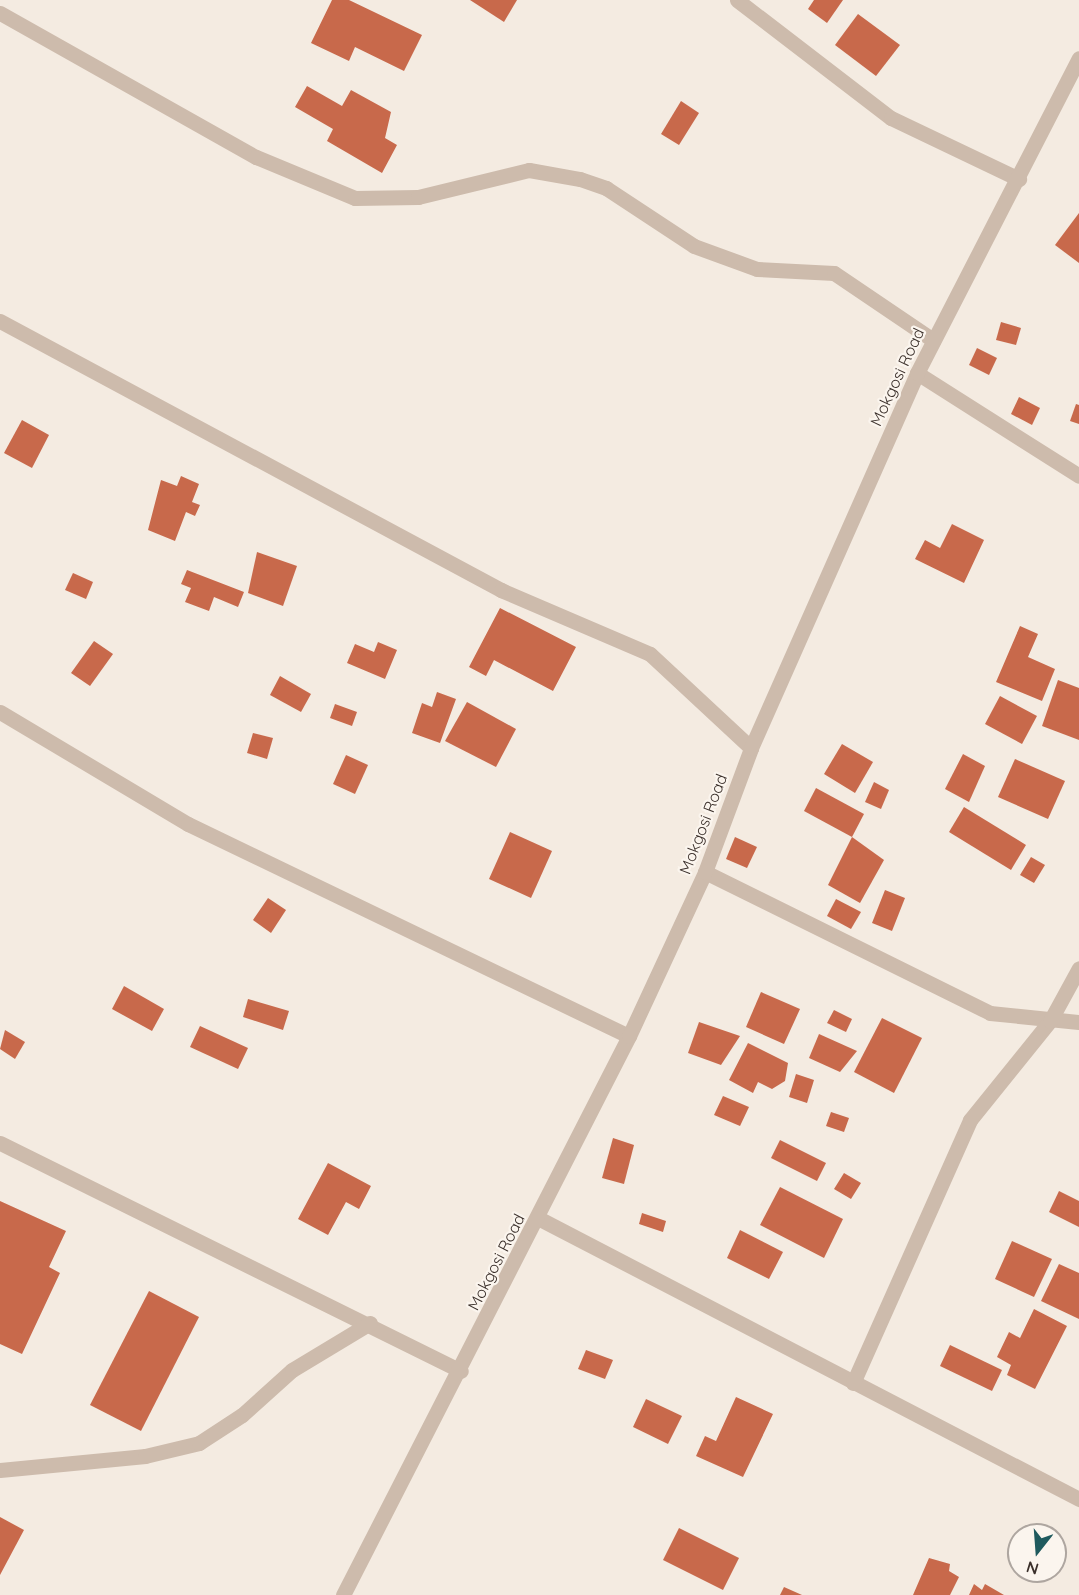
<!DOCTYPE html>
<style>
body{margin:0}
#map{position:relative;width:1079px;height:1595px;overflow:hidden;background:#f4ebe1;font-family:Quicksand,sans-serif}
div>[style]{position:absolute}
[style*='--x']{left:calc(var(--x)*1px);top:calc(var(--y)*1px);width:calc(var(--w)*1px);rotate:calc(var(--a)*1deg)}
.building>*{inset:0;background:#c8694b}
.minor>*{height:15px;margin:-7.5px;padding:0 7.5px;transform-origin:7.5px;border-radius:7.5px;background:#cdbbac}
span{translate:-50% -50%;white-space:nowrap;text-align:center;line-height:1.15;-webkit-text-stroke:4.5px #fbf5ee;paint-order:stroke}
.street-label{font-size:16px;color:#3b302b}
.north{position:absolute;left:1007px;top:1523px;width:60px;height:60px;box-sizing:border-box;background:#fbf5ee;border:2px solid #aea6a0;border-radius:50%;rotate:197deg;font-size:16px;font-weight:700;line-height:24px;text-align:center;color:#3b302b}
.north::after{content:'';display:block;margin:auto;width:21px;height:27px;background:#1f5a5e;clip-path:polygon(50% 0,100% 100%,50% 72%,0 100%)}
</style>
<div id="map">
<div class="building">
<div style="clip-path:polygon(332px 0,349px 0,422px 35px,404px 71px,355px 47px,349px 61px,311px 43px)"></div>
<div style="clip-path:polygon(470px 0,517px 0,504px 22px)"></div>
<div style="clip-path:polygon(814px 0,843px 0,827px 23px,808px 9px)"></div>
<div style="clip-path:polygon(858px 14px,900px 45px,876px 76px,835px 45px)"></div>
<div style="clip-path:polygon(307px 86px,342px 106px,351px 90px,391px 112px,385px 138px,397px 145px,382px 173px,327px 141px,333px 129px,295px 107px)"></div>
<div style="clip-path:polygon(681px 101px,699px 113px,679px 145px,661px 134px)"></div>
<div style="clip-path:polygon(1079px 213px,1079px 263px,1055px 245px)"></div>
<div style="clip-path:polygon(1001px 322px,1021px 328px,1016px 345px,996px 340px)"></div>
<div style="clip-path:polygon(977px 348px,997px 358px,989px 375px,969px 365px)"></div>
<div style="clip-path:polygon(1019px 397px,1040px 408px,1032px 425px,1011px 414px)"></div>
<div style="clip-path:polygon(1076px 404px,1079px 405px,1079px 424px,1070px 421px)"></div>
<div style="clip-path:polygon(22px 420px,49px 435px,32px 468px,4px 453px)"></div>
<div style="clip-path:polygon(181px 476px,199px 484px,192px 502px,200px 505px,195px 516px,186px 512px,175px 541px,148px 530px,161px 480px,177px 486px)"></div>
<div style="clip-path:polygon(952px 524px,984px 540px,964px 583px,915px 559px,925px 540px,940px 548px)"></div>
<div style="clip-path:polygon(257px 552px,297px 566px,283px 606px,248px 593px)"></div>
<div style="clip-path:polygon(187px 570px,244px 592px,238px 607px,214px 597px,209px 611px,185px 602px,191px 588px,181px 584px)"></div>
<div style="clip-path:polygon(73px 573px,93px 582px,86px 599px,65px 590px)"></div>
<div style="clip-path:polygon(500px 608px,576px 647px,553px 691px,494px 660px,486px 676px,469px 667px)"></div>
<div style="clip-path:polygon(1020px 626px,1038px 634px,1028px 657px,1055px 669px,1042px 701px,996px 682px)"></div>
<div style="clip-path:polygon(94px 641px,113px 654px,90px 686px,71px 673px)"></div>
<div style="clip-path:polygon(378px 642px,397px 650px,385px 679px,347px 663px,355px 644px,374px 652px)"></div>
<div style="clip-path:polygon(280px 676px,311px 694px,301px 712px,270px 695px)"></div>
<div style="clip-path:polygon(1058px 680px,1079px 688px,1079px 740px,1042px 726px)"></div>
<div style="clip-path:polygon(437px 692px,456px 699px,440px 743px,412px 733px,422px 703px,432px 707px)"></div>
<div style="clip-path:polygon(1000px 696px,1037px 716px,1022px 744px,985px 724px)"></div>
<div style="clip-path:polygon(467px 702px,516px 729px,496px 767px,445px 741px)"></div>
<div style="clip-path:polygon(335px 704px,357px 712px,352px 726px,330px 718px)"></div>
<div style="clip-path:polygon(253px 733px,273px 738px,267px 759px,247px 753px)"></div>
<div style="clip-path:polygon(842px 744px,873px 762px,855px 793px,824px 774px)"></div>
<div style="clip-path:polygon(963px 754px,985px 766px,969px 802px,945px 789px)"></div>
<div style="clip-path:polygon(346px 755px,368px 765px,355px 794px,333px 784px)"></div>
<div style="clip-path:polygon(1015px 759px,1065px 781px,1048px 819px,998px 797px)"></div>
<div style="clip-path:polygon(874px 782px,889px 790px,881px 809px,865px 802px)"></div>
<div style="clip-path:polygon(816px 788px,864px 814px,852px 837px,804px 811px)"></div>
<div style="clip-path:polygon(964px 807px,1026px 845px,1011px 870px,949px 832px)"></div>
<div style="clip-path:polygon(510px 832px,552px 851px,531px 898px,489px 879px)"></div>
<div style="clip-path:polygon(735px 837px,757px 847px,747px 868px,726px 859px)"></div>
<div style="clip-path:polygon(852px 837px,884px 860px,860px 903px,828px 885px)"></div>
<div style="clip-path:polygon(1031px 857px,1045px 865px,1034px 883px,1020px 875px)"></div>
<div style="clip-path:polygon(885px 890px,905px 898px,892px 931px,872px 923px)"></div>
<div style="clip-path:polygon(268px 898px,286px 910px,271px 933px,253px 920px)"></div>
<div style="clip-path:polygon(836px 899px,861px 912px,851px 929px,827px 916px)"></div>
<div style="clip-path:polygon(124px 986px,164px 1009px,152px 1031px,112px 1009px)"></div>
<div style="clip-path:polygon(761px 992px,800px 1009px,784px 1044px,746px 1027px)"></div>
<div style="clip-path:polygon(248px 999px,289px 1011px,283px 1030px,243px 1017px)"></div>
<div style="clip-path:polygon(834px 1010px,852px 1019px,846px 1032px,827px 1023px)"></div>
<div style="clip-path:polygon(882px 1018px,922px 1038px,894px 1093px,854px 1072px)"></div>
<div style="clip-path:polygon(699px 1022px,740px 1036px,721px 1065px,688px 1053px)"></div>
<div style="clip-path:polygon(200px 1026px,248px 1048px,238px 1069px,190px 1047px)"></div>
<div style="clip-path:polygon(5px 1030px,25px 1042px,15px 1059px,0 1049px)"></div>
<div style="clip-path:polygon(819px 1034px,857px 1051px,840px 1072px,809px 1058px)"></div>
<div style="clip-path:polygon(748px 1043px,788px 1063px,785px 1081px,772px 1089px,758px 1082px,753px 1093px,729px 1080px)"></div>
<div style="clip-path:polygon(796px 1074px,814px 1080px,807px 1103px,789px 1097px)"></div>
<div style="clip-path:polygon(723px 1096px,749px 1107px,740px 1126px,714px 1115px)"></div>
<div style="clip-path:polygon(831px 1112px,849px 1118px,844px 1132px,826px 1126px)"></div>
<div style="clip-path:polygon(613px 1138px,634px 1145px,624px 1184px,602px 1178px)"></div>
<div style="clip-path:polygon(780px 1140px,826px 1163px,817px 1181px,771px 1158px)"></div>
<div style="clip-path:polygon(328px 1163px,371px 1186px,359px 1209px,346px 1202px,328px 1235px,298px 1219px)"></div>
<div style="clip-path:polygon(844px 1173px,861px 1183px,851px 1199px,834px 1189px)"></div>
<div style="clip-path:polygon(780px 1187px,843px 1219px,824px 1258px,760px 1225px)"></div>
<div style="clip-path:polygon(1059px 1191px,1079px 1201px,1079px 1227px,1049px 1212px)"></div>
<div style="clip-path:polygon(0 1201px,66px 1231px,49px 1267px,60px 1273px,22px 1354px,0 1344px)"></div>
<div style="clip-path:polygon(642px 1213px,666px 1221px,663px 1232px,639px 1224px)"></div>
<div style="clip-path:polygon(740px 1230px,783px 1252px,769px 1279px,727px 1258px)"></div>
<div style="clip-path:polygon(1012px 1241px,1052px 1259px,1034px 1297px,995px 1279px)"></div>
<div style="clip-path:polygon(1059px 1264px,1079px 1273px,1079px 1319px,1041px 1301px)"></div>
<div style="clip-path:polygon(149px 1291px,199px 1317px,141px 1431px,90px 1405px)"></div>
<div style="clip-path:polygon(1034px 1309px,1067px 1326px,1035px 1389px,1007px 1375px,1011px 1365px,997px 1357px,1009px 1332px,1020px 1338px)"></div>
<div style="clip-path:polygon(950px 1345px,1002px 1370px,992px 1391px,940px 1366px)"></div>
<div style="clip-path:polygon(586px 1350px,613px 1360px,605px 1379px,578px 1369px)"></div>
<div style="clip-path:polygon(736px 1397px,773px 1414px,743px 1477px,696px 1456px,705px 1436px,716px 1441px)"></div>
<div style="clip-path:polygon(646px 1399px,682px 1416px,668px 1444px,633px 1427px)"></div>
<div style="clip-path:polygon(0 1517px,24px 1530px,0 1575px)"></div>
<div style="clip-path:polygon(679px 1528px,739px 1558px,723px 1590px,663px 1560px)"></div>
<div style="clip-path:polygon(929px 1558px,950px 1564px,949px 1571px,959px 1577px,950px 1595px,913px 1595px)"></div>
<div style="clip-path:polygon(974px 1584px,982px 1590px,985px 1584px,1004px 1595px,969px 1595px)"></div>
<div style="clip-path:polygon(784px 1587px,802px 1595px,780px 1595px)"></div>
</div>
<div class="minor">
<div style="--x:737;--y:0;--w:194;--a:37.5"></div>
<div style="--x:891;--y:118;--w:142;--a:25.5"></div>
<div style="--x:0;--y:13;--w:294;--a:29.4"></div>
<div style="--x:256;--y:157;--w:107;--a:22.5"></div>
<div style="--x:355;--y:198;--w:63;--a:-0.9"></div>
<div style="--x:418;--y:197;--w:114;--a:-13.7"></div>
<div style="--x:529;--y:170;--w:52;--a:10"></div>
<div style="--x:580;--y:179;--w:28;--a:19"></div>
<div style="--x:606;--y:188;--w:105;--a:33.4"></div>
<div style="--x:694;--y:246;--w:67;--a:20.1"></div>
<div style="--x:757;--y:269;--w:77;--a:3"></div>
<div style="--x:834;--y:273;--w:120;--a:34.1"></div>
<div style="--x:0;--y:321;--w:569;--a:28.23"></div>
<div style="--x:501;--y:590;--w:162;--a:23.2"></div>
<div style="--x:650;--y:654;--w:138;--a:42.9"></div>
<div style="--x:917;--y:373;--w:192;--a:32.4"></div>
<div style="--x:0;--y:712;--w:219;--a:30.8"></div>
<div style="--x:188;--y:824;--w:489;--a:25.7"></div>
<div style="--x:705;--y:872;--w:318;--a:26.3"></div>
<div style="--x:990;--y:1013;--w:89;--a:5.8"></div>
<div style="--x:0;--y:1143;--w:514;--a:26.32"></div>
<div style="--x:538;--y:1218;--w:610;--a:27.45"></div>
<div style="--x:853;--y:1383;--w:288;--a:-66"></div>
<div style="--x:970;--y:1120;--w:127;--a:-51.1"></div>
<div style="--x:1050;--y:1021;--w:60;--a:-61.3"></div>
<div style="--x:0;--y:1470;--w:146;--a:-5.5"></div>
<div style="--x:145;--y:1456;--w:56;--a:-13.5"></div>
<div style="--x:199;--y:1443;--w:51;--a:-33.1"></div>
<div style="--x:242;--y:1415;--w:67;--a:-42"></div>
<div style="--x:292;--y:1370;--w:91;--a:-31.1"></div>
<div style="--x:343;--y:1595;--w:628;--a:-62.9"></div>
<div style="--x:629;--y:1036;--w:181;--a:-65.1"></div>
<div style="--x:705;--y:872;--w:132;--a:-69.6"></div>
<div style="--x:751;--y:748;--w:410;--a:-66.1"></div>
<div style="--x:917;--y:373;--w:354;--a:-62.8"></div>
</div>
<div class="street-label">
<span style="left:897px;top:377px;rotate:-65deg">Mokgosi Road</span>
<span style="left:703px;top:824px;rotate:-69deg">Mokgosi Road</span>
<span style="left:496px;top:1262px;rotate:-63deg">Mokgosi Road</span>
</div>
<div class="north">N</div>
</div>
